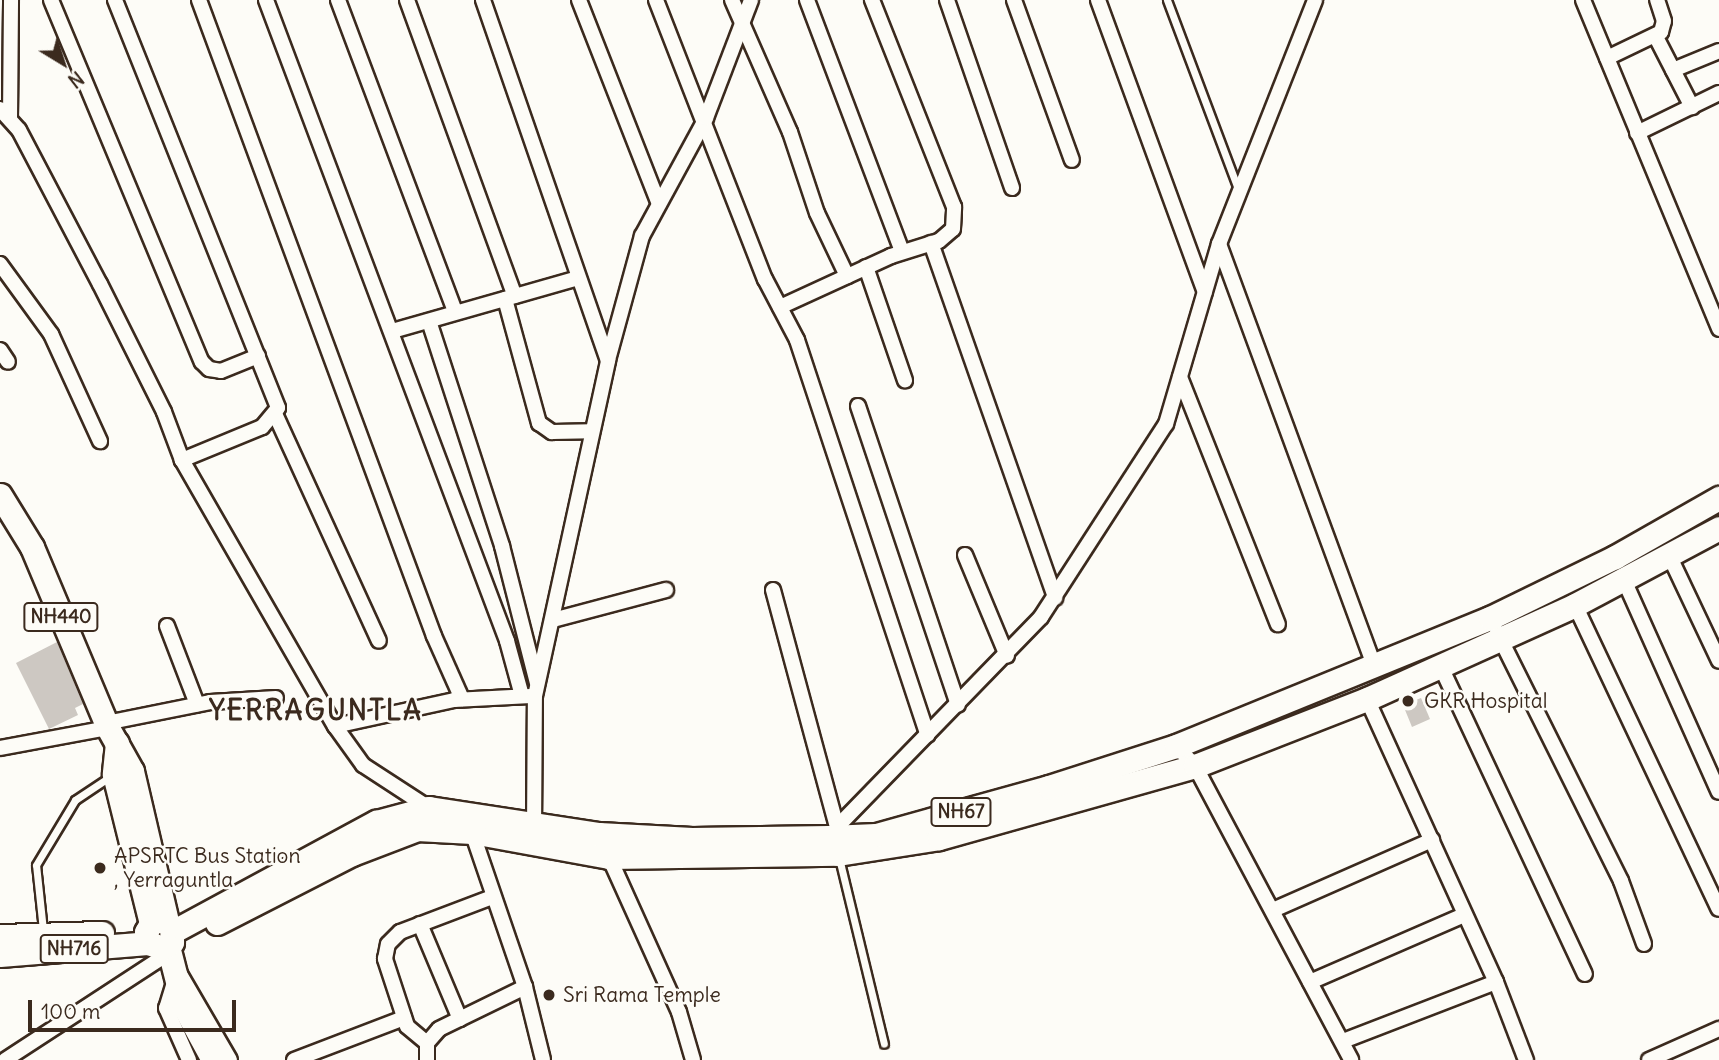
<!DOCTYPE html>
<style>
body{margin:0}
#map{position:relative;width:1719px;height:1060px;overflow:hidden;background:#fdfcf7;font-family:Delius,sans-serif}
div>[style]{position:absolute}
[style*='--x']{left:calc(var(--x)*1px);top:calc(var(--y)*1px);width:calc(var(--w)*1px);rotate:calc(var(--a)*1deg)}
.building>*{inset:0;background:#cdc8c2}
.roads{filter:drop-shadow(2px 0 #3b2a1e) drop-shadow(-2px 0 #3b2a1e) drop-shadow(0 2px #3b2a1e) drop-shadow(0 -2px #3b2a1e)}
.service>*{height:7px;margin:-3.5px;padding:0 3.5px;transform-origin:3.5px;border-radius:3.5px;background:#fdfcf7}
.minor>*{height:14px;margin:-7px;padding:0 7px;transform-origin:7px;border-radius:7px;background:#fdfcf7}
.trunk>*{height:23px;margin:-11.5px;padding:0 11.5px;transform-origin:11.5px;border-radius:11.5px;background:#fdfcf7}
.dots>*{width:19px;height:19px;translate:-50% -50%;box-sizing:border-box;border:4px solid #fdfcf7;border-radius:50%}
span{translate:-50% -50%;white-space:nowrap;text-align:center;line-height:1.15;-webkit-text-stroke:5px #fdfcf7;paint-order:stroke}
.shield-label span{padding:2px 5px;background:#fdfcf7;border:2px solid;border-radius:5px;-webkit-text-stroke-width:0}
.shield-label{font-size:19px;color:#3b2a1e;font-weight:700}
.poi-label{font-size:21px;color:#3b2a1e}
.left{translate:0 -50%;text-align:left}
.district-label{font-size:28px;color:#3b2a1e;font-weight:700;letter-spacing:2px}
.north{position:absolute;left:28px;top:28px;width:70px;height:70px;-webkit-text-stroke:5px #fdfcf7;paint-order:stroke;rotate:142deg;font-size:19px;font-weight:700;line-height:28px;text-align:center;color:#3b2a1e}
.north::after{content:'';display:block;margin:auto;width:24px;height:32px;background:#3b2a1e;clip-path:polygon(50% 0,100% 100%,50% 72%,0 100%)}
.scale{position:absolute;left:28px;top:1000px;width:208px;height:32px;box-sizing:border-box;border:4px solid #3b2a1e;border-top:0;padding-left:9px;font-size:21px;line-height:24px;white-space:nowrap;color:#3b2a1e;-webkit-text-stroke:5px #fdfcf7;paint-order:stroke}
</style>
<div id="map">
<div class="building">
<div style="clip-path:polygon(57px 642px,83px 704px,75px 708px,78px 715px,49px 729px,16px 663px)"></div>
<div style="clip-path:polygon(1421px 698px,1430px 719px,1412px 727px,1403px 705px)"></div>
</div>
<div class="roads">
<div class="service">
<div style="--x:1167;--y:0;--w:202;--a:69.4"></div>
<div style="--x:839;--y:858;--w:191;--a:76.4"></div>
<div style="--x:43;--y:930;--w:65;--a:-96.1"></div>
<div style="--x:36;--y:865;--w:76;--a:-59"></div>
<div style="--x:75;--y:800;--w:43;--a:-33.7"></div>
</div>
<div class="minor">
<div style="--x:51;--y:0;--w:392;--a:67.4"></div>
<div style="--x:202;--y:362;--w:10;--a:45"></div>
<div style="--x:209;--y:369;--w:12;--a:9"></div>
<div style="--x:221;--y:371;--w:40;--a:-22"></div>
<div style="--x:115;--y:0;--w:439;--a:68.2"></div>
<div style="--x:278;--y:408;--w:25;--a:130"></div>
<div style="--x:262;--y:427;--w:87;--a:157.6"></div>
<div style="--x:199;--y:0;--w:678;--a:69.72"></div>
<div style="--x:434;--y:636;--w:69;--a:66"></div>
<div style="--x:266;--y:0;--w:685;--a:69.39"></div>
<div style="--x:507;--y:641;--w:57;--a:74.7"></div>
<div style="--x:338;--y:0;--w:333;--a:69.4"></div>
<div style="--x:407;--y:0;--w:315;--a:70"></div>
<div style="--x:483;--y:0;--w:381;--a:70.9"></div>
<div style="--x:579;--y:0;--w:217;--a:68.6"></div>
<div style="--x:656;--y:0;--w:300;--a:68.7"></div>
<div style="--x:765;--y:279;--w:69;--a:62.3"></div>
<div style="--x:797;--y:340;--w:416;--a:71.7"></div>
<div style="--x:732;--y:0;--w:144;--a:66.3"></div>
<div style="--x:790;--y:132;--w:85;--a:71.6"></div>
<div style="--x:817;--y:213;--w:70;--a:64.5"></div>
<div style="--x:807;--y:0;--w:269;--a:69.3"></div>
<div style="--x:947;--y:0;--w:199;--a:70.9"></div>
<div style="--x:1014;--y:0;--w:170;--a:70.1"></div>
<div style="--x:1098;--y:0;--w:311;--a:69.9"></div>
<div style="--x:1583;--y:0;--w:356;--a:67.5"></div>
<div style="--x:1656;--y:37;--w:79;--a:62.8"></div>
<div style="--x:1607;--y:58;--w:60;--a:-25.7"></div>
<div style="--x:1661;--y:32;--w:11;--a:-75"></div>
<div style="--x:1664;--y:21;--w:22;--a:-108"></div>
<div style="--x:1673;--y:70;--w:50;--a:-22.4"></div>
<div style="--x:0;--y:109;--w:28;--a:48"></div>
<div style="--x:19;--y:130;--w:174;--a:62.3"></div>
<div style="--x:100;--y:284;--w:143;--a:63.4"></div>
<div style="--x:164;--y:412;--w:51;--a:69.4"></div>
<div style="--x:182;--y:460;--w:307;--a:60.1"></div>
<div style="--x:335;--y:726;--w:48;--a:54.3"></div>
<div style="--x:363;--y:765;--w:79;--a:33.1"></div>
<div style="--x:10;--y:118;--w:118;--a:-89.5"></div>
<div style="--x:1637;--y:133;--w:91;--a:-26"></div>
<div style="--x:931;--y:243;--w:376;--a:70.7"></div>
<div style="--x:1219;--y:244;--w:449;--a:69.8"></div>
<div style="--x:0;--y:264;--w:87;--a:53.9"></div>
<div style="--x:51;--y:334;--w:118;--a:65.4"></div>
<div style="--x:866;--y:267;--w:120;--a:71"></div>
<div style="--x:505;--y:299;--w:129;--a:74.7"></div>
<div style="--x:539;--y:423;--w:16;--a:35"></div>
<div style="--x:552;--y:432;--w:39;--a:-1"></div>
<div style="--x:780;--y:307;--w:122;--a:-24.7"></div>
<div style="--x:891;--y:256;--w:50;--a:-17.4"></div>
<div style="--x:939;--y:241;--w:18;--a:-41"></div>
<div style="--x:953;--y:229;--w:22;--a:-87"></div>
<div style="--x:954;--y:207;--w:223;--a:-111.6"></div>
<div style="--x:429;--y:321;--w:237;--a:72"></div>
<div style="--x:502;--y:546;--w:141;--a:75.7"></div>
<div style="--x:392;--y:331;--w:193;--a:-15.9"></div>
<div style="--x:0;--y:350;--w:14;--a:56"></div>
<div style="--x:1180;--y:377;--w:266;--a:68.4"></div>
<div style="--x:858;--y:406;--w:315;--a:71.5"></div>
<div style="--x:276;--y:416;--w:247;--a:65.4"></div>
<div style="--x:965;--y:555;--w:109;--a:67.4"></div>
<div style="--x:1669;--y:555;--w:117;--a:64.7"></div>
<div style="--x:1624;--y:580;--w:232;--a:65.9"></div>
<div style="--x:773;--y:590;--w:245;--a:74.9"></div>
<div style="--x:1575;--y:605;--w:336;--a:64.7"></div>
<div style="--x:553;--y:620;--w:117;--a:-14.9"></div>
<div style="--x:167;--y:626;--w:84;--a:69"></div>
<div style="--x:1497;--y:632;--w:278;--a:63.5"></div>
<div style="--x:1621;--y:881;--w:67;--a:69.9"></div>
<div style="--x:1441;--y:667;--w:339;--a:64.9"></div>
<div style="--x:1367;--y:699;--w:311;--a:65.5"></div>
<div style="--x:1496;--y:982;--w:84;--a:69"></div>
<div style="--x:106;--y:723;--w:106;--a:-11.4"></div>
<div style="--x:210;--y:702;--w:66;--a:-3.5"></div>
<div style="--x:335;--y:726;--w:122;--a:-12.3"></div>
<div style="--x:454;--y:700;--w:77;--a:-3"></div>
<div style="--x:1176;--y:746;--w:28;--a:46"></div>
<div style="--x:1195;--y:766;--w:333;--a:62"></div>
<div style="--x:0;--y:748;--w:110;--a:-10.5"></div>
<div style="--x:534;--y:830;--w:134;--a:-89.6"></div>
<div style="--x:535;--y:696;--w:344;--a:-77.7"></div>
<div style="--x:608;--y:360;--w:129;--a:-74.7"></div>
<div style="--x:642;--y:236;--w:134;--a:-61.5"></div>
<div style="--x:706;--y:118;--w:126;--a:-69.1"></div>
<div style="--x:472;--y:832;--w:164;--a:71.1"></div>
<div style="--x:525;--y:987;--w:75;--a:76.1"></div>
<div style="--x:837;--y:842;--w:15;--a:-90"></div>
<div style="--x:837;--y:827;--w:293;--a:-45.8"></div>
<div style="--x:1041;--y:617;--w:230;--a:-57.1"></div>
<div style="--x:1166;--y:424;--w:188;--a:-73.6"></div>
<div style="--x:1219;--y:244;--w:262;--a:-68.5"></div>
<div style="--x:609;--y:857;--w:170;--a:65.7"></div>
<div style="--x:679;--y:1012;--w:50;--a:73.7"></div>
<div style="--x:1273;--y:910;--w:174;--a:-23.8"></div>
<div style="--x:420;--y:924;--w:103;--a:67.2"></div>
<div style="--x:180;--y:974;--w:99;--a:59.8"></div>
<div style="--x:176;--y:976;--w:34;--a:107"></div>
<div style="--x:166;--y:1008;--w:57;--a:66.1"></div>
<div style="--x:1310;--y:982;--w:168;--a:-23.5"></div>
<div style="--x:1343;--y:1041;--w:164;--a:-21.1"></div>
<div style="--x:427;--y:1043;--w:26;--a:-140"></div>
<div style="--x:407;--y:1026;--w:71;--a:-108.2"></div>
<div style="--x:385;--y:959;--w:15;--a:-79"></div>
<div style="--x:388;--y:944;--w:17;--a:-45"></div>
<div style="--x:400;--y:932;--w:98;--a:-20.8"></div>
<div style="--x:5;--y:1060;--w:196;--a:-33.1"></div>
<div style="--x:294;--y:1060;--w:118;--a:-20.9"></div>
<div style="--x:427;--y:1060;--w:17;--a:-90"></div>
<div style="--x:427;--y:1043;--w:18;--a:-49"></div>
<div style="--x:439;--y:1029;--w:96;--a:-26"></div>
<div style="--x:1649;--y:1060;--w:77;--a:-23.9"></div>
</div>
<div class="trunk">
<div style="--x:0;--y:495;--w:61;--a:58.4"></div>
<div style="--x:32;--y:547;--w:196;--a:67.2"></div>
<div style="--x:108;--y:728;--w:49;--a:60.8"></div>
<div style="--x:132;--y:771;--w:155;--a:76.9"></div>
<div style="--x:117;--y:743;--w:31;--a:96"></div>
<div style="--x:114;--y:774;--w:154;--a:76.1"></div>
<div style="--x:217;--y:923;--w:152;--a:-27.1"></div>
<div style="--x:352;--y:854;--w:70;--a:-21"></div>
<div style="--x:417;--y:829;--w:55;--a:3.1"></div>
<div style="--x:472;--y:832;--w:139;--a:10.3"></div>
<div style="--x:609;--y:857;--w:229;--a:-0.8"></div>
<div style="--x:838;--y:854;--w:102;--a:-9"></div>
<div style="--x:939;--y:838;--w:266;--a:-15.7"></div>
<div style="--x:1195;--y:766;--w:185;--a:-21.3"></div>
<div style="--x:1367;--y:699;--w:228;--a:-24.3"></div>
<div style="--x:1575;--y:605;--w:163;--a:-28.1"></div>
<div style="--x:174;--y:931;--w:230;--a:-28.4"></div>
<div style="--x:376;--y:822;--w:55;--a:-14.8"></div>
<div style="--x:429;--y:808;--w:172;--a:8.7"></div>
<div style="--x:599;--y:834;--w:93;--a:3.1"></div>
<div style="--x:692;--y:839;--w:137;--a:-0.8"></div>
<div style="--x:829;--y:837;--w:47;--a:-2.4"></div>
<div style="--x:876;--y:835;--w:180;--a:-15.5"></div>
<div style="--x:1049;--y:787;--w:133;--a:-17.9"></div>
<div style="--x:1176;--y:746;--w:339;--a:-22.2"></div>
<div style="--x:1490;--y:618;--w:139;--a:-26"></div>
<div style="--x:1615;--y:557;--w:120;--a:-29.6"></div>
<div style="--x:0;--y:936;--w:102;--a:-1.7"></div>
<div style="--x:168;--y:946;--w:61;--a:75.7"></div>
<div style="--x:183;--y:1005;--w:63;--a:61.4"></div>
<div style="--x:0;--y:955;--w:148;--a:-4.6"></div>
<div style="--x:148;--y:943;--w:16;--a:18"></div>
<div style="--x:163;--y:948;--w:11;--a:-34"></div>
<div style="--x:172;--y:942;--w:16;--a:-94"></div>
<div style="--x:171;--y:926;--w:11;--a:-146"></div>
<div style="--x:162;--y:920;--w:11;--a:165"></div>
<div style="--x:151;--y:923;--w:10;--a:119"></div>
<div style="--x:146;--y:932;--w:11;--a:80"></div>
</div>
</div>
<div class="dots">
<div style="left:1408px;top:701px;background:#3b2a1e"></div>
<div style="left:100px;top:868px;background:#3b2a1e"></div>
<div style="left:549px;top:995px;background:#3b2a1e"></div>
</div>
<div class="shield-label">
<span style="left:61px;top:617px">NH440</span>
<span style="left:961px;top:812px">NH67</span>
<span style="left:74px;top:949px">NH716</span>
</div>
<div class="poi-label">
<span class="left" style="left:1424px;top:701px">GKR Hospital</span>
<span class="left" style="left:114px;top:868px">APSRTC Bus Station<br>, Yerraguntla</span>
<span class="left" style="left:563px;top:995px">Sri Rama Temple</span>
</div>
<div class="district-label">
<span style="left:316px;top:710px">YERRAGUNTLA</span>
</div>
<div class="north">N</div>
<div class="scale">100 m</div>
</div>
